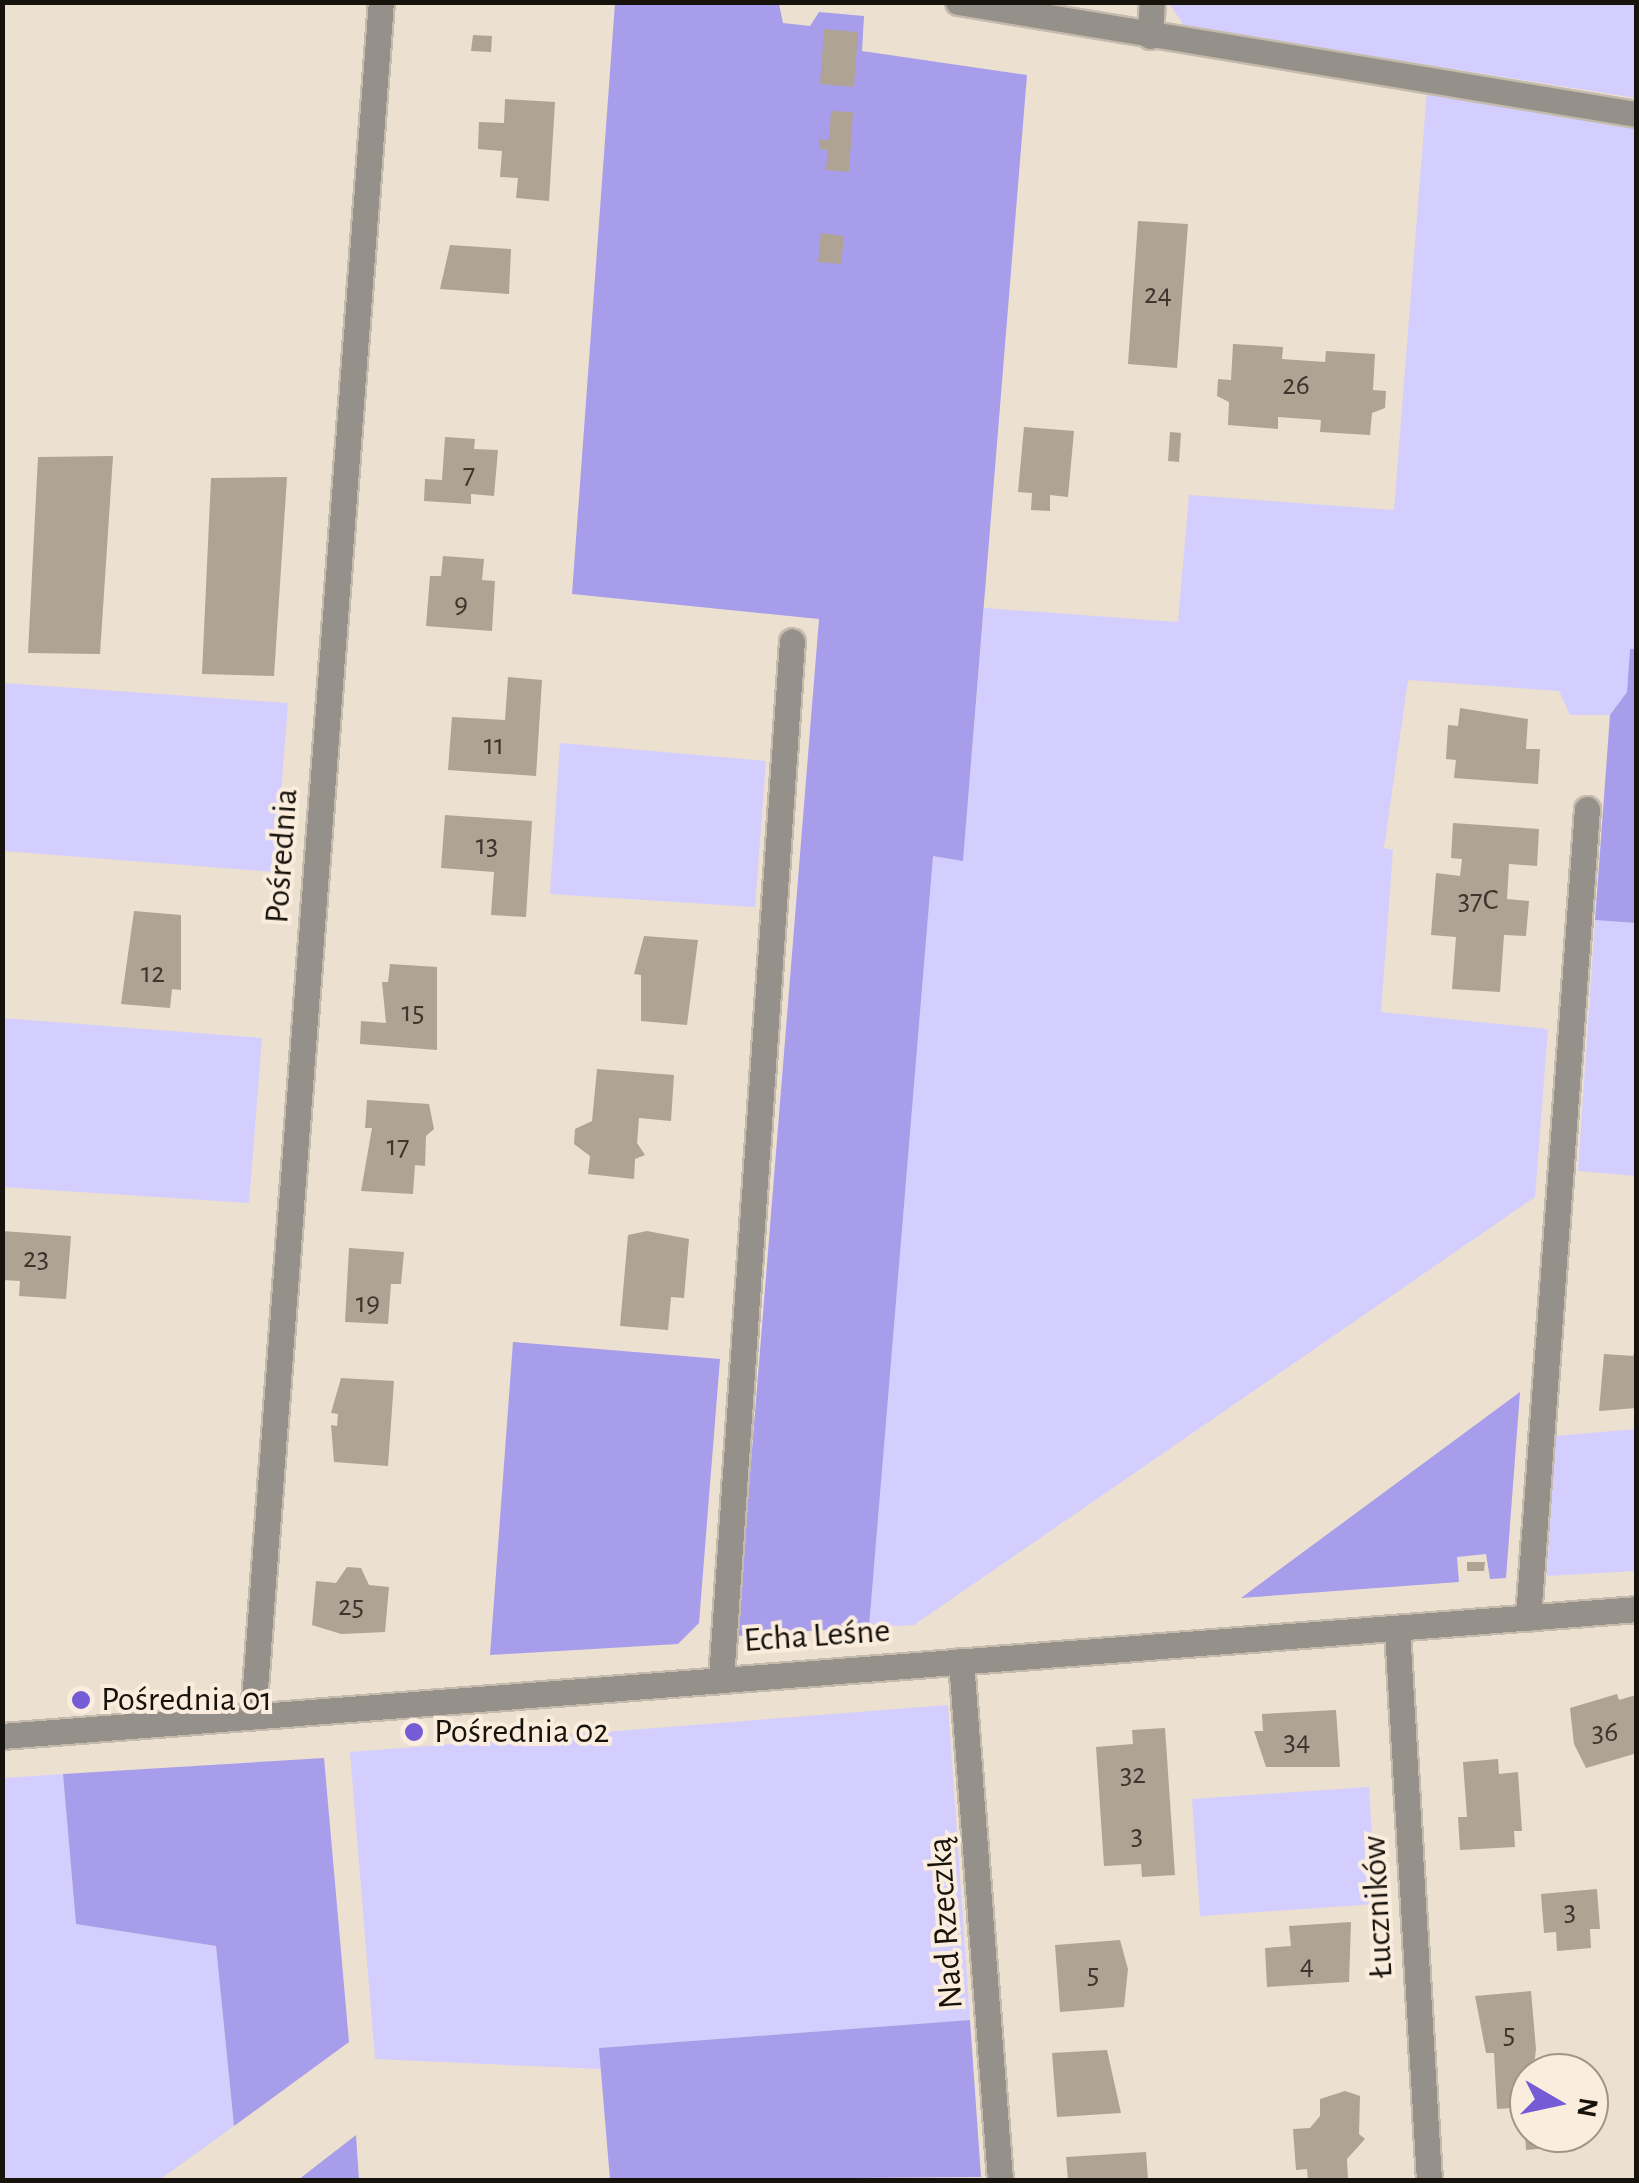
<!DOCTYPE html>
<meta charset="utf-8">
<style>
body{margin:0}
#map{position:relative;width:1639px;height:2183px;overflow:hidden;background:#ece0d0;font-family:"Alegreya Sans",sans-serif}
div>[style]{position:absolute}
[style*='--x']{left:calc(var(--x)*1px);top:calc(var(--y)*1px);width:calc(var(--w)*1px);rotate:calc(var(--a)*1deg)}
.green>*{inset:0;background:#d3cefe}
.forest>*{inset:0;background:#a79deb}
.building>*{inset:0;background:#afa394}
.roads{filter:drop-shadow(2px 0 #c5bbad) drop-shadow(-2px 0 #c5bbad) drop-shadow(0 2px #c5bbad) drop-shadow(0 -2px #c5bbad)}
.minor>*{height:25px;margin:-12.5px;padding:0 12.5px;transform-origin:12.5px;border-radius:12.5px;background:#96908a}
.dots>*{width:28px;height:28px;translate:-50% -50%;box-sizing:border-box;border:5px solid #faeddd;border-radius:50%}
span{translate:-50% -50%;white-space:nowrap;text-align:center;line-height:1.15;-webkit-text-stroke:8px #faeddd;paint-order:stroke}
.number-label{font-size:30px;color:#3c362e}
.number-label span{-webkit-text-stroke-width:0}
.street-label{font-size:35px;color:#16120c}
.poi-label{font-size:35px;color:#16120c}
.left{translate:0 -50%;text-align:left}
.frame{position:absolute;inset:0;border:5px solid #16120c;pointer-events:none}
.north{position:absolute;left:1509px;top:2053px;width:100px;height:100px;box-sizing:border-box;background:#faeddd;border:2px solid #9f9589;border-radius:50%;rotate:99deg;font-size:28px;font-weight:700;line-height:40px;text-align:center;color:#16120c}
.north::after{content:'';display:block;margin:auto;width:35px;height:45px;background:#755bd5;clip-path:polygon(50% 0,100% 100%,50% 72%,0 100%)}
</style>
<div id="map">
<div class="green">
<div style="clip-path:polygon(1169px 3px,1636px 3px,1636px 98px,1184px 26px)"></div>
<div style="clip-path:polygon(1427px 90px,1636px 128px,1636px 649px,1630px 650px,1627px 692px,1610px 715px,1570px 715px,1559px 691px,1408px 680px,1384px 848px,1393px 850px,1381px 1012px,1548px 1029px,1535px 1197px,914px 1625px,869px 1627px,933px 856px,963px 860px,984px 608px,1178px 622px,1189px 495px,1394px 510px)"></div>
<div style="clip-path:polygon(3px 683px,288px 703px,275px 872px,3px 851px)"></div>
<div style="clip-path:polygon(560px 743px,766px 761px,755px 907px,550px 894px)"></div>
<div style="clip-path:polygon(1595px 920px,1636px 923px,1636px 1176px,1578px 1171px)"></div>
<div style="clip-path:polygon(2px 1018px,262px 1038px,249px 1203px,3px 1187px)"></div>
<div style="clip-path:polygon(1636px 1429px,1636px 1571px,1547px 1576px,1555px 1436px)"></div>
<div style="clip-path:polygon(948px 1705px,970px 2020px,600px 2048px,601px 2069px,375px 2059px,350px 1752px)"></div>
<div style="clip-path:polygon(63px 1774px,76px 1924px,216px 1946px,234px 2126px,159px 2180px,3px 2180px,3px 1778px)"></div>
<div style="clip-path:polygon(1369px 1787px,1376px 1904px,1200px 1916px,1192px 1799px)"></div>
</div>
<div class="forest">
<div style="clip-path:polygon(615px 3px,772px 3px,779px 4px,783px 23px,810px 26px,819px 12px,864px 16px,862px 51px,1027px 75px,963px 861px,933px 856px,869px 1627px,737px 1636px,819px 619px,572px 594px)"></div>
<div style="clip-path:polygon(1630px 649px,1636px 649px,1636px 923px,1595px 920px,1610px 715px,1627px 692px)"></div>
<div style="clip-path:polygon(513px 1342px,720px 1359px,699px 1623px,678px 1644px,490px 1655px)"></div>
<div style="clip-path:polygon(1520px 1392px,1506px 1578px,1490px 1579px,1486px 1554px,1457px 1557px,1459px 1582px,1241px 1598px)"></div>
<div style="clip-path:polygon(324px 1758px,349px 2042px,234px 2126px,216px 1946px,76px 1924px,63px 1774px)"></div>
<div style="clip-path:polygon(970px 2020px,981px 2177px,610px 2180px,599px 2048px)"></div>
<div style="clip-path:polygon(356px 2135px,359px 2180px,298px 2180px)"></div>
</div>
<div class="building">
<div style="clip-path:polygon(824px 29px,858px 32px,854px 87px,820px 84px)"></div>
<div style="clip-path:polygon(473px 35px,492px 36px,491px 52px,471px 51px)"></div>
<div style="clip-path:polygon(505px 99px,555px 102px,549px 201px,516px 198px,518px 178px,500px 177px,502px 151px,478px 149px,479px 122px,504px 123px)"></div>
<div style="clip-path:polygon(831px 111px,853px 112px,849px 172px,826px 170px,828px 150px,819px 149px,819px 139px,829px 140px)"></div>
<div style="clip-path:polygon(1138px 221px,1188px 224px,1177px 368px,1128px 364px)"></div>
<div style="clip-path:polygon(821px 233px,844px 236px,841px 264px,818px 262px)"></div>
<div style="clip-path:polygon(450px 245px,511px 249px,509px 294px,440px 289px)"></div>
<div style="clip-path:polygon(1233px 344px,1283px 347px,1282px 359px,1325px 362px,1326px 351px,1375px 354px,1373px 390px,1386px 391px,1385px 408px,1372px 413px,1370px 435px,1320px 432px,1321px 420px,1278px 417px,1278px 429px,1228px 425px,1229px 402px,1217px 396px,1218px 379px,1231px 380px)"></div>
<div style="clip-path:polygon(1024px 427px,1074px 431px,1068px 497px,1050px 495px,1050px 511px,1031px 510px,1032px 493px,1018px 492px)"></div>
<div style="clip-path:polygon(1170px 432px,1181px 433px,1179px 462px,1168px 461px)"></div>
<div style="clip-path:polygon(445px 437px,475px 439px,474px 449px,498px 450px,494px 496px,471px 494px,471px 504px,424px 501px,425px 479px,442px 480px)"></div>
<div style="clip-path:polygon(113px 456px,100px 654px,28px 653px,38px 457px)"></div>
<div style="clip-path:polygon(287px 477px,274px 676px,202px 674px,211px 478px)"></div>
<div style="clip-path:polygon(443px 556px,484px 559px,482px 580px,495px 581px,492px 631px,426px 626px,430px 576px,441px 576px)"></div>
<div style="clip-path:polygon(508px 677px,542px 680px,536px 776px,448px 770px,452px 717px,505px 720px)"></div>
<div style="clip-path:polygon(1460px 708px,1528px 719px,1526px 749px,1540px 749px,1538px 784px,1454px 778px,1456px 760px,1446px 759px,1448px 725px,1458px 726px)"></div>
<div style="clip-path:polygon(445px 815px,532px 821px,526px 917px,491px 915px,494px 872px,441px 868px)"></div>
<div style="clip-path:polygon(1453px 823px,1539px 829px,1537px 866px,1509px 864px,1507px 899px,1529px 901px,1526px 936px,1504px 935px,1500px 992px,1452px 989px,1456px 937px,1431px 935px,1436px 873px,1460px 876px,1462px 859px,1451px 858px)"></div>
<div style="clip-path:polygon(134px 911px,181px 915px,181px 990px,172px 989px,170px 1008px,121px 1004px)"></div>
<div style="clip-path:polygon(644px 936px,698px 940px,687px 1025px,641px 1021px,641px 975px,634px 974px)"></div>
<div style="clip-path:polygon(390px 964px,437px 967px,437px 1050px,360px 1044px,361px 1021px,386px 1023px,382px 982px,388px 982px)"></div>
<div style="clip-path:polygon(597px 1069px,674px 1075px,671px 1121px,639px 1118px,637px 1143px,645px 1155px,635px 1159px,634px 1179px,588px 1174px,590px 1156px,574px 1144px,575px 1129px,592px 1121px)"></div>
<div style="clip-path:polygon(367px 1100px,429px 1104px,434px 1129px,426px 1136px,425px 1166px,415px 1165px,413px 1194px,361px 1191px,372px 1128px,365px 1128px)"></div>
<div style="clip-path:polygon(2px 1231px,71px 1236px,66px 1299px,19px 1296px,20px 1281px,2px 1280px)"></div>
<div style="clip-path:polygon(647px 1231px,689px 1239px,684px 1298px,671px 1297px,668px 1330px,620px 1326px,628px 1235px)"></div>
<div style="clip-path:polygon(349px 1248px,404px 1252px,401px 1284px,391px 1284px,388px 1324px,345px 1322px)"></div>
<div style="clip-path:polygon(1636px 1345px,1636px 1408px,1599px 1411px,1604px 1354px,1633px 1356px)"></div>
<div style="clip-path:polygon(341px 1378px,394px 1381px,388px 1466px,334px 1462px,331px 1425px,337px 1426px,338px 1414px,331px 1413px)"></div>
<div style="clip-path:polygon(1467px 1562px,1485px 1562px,1484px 1571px,1467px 1571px)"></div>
<div style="clip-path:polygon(347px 1567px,361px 1568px,369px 1585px,389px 1587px,385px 1632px,341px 1634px,312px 1625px,316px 1581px,336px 1583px)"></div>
<div style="clip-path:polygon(1617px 1694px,1619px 1700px,1636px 1695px,1634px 1754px,1586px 1768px,1574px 1744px,1570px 1708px)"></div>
<div style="clip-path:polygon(1336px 1710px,1340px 1767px,1266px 1767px,1254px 1731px,1263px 1731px,1262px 1714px)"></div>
<div style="clip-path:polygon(1165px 1728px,1175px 1875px,1142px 1877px,1141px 1864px,1104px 1866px,1096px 1747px,1133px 1744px,1132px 1730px)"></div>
<div style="clip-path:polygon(1498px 1759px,1499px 1774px,1518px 1772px,1522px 1831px,1514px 1831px,1515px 1847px,1460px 1850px,1458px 1817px,1467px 1817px,1463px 1762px)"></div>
<div style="clip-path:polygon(1597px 1889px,1600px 1929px,1590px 1929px,1591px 1948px,1557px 1951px,1556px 1932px,1544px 1933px,1541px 1894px)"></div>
<div style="clip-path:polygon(1351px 1922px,1349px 1982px,1267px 1987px,1265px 1948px,1291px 1946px,1289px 1926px)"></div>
<div style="clip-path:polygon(1120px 1940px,1128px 1969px,1124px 2007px,1060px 2012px,1055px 1945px)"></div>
<div style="clip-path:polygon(1531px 1991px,1536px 2049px,1529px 2107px,1497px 2109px,1494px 2053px,1486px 2053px,1475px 1996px)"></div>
<div style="clip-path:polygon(1107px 2050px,1121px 2113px,1057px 2117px,1052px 2053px)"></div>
<div style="clip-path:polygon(1345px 2091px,1360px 2096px,1359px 2134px,1365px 2139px,1347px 2159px,1348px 2180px,1308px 2180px,1307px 2169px,1296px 2170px,1293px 2129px,1310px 2128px,1320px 2116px,1320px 2099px)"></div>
<div style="clip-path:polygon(1589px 2101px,1592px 2101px,1594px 2126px,1589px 2126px)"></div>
<div style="clip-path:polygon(1524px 2116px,1529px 2116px,1529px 2133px,1580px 2133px,1581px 2145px,1526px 2150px)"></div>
<div style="clip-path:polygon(1146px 2152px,1148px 2180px,1068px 2180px,1066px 2157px)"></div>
</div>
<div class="roads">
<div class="minor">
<div style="--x:958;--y:2;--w:687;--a:9.38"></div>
<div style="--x:1150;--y:36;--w:34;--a:-87"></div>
<div style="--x:1528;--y:1618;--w:811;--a:-85.83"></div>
<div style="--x:1397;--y:1629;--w:552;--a:86.68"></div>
<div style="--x:961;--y:1661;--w:520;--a:85.7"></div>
<div style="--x:721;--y:1679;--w:1040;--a:-86.09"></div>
<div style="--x:253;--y:1715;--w:1718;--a:-85.73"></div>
<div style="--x:2;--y:1736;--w:1639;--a:-4.44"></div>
</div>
</div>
<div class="dots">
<div style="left:81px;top:1700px;background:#755bd5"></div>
<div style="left:414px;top:1732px;background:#755bd5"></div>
</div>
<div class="number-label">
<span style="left:1158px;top:294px">24</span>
<span style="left:1296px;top:385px">26</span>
<span style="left:469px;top:474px">7</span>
<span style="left:461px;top:604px">9</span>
<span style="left:494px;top:745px">11</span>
<span style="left:487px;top:845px">13</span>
<span style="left:1478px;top:900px">37C</span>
<span style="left:153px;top:973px">12</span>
<span style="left:413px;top:1012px">15</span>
<span style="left:398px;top:1146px">17</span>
<span style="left:36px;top:1258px">23</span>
<span style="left:368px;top:1303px">19</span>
<span style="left:351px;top:1606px">25</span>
<span style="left:1605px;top:1732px">36</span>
<span style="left:1297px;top:1741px">34</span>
<span style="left:1133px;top:1774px">32</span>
<span style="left:1137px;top:1835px">3</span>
<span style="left:1570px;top:1911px">3</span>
<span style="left:1307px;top:1965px">4</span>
<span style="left:1093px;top:1974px">5</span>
<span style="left:1509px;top:2034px">5</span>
</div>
<div class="street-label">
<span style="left:282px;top:856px;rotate:-86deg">Pośrednia</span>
<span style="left:817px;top:1636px;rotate:-4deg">Echa Leśne</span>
<span style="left:1378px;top:1907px;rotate:-93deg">Łuczników</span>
<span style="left:946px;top:1923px;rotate:-94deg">Nad Rzeczką</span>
</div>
<div class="poi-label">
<span class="left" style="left:101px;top:1700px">Pośrednia 01</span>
<span class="left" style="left:434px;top:1732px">Pośrednia 02</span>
</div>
<div class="frame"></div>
<div class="north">N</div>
</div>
